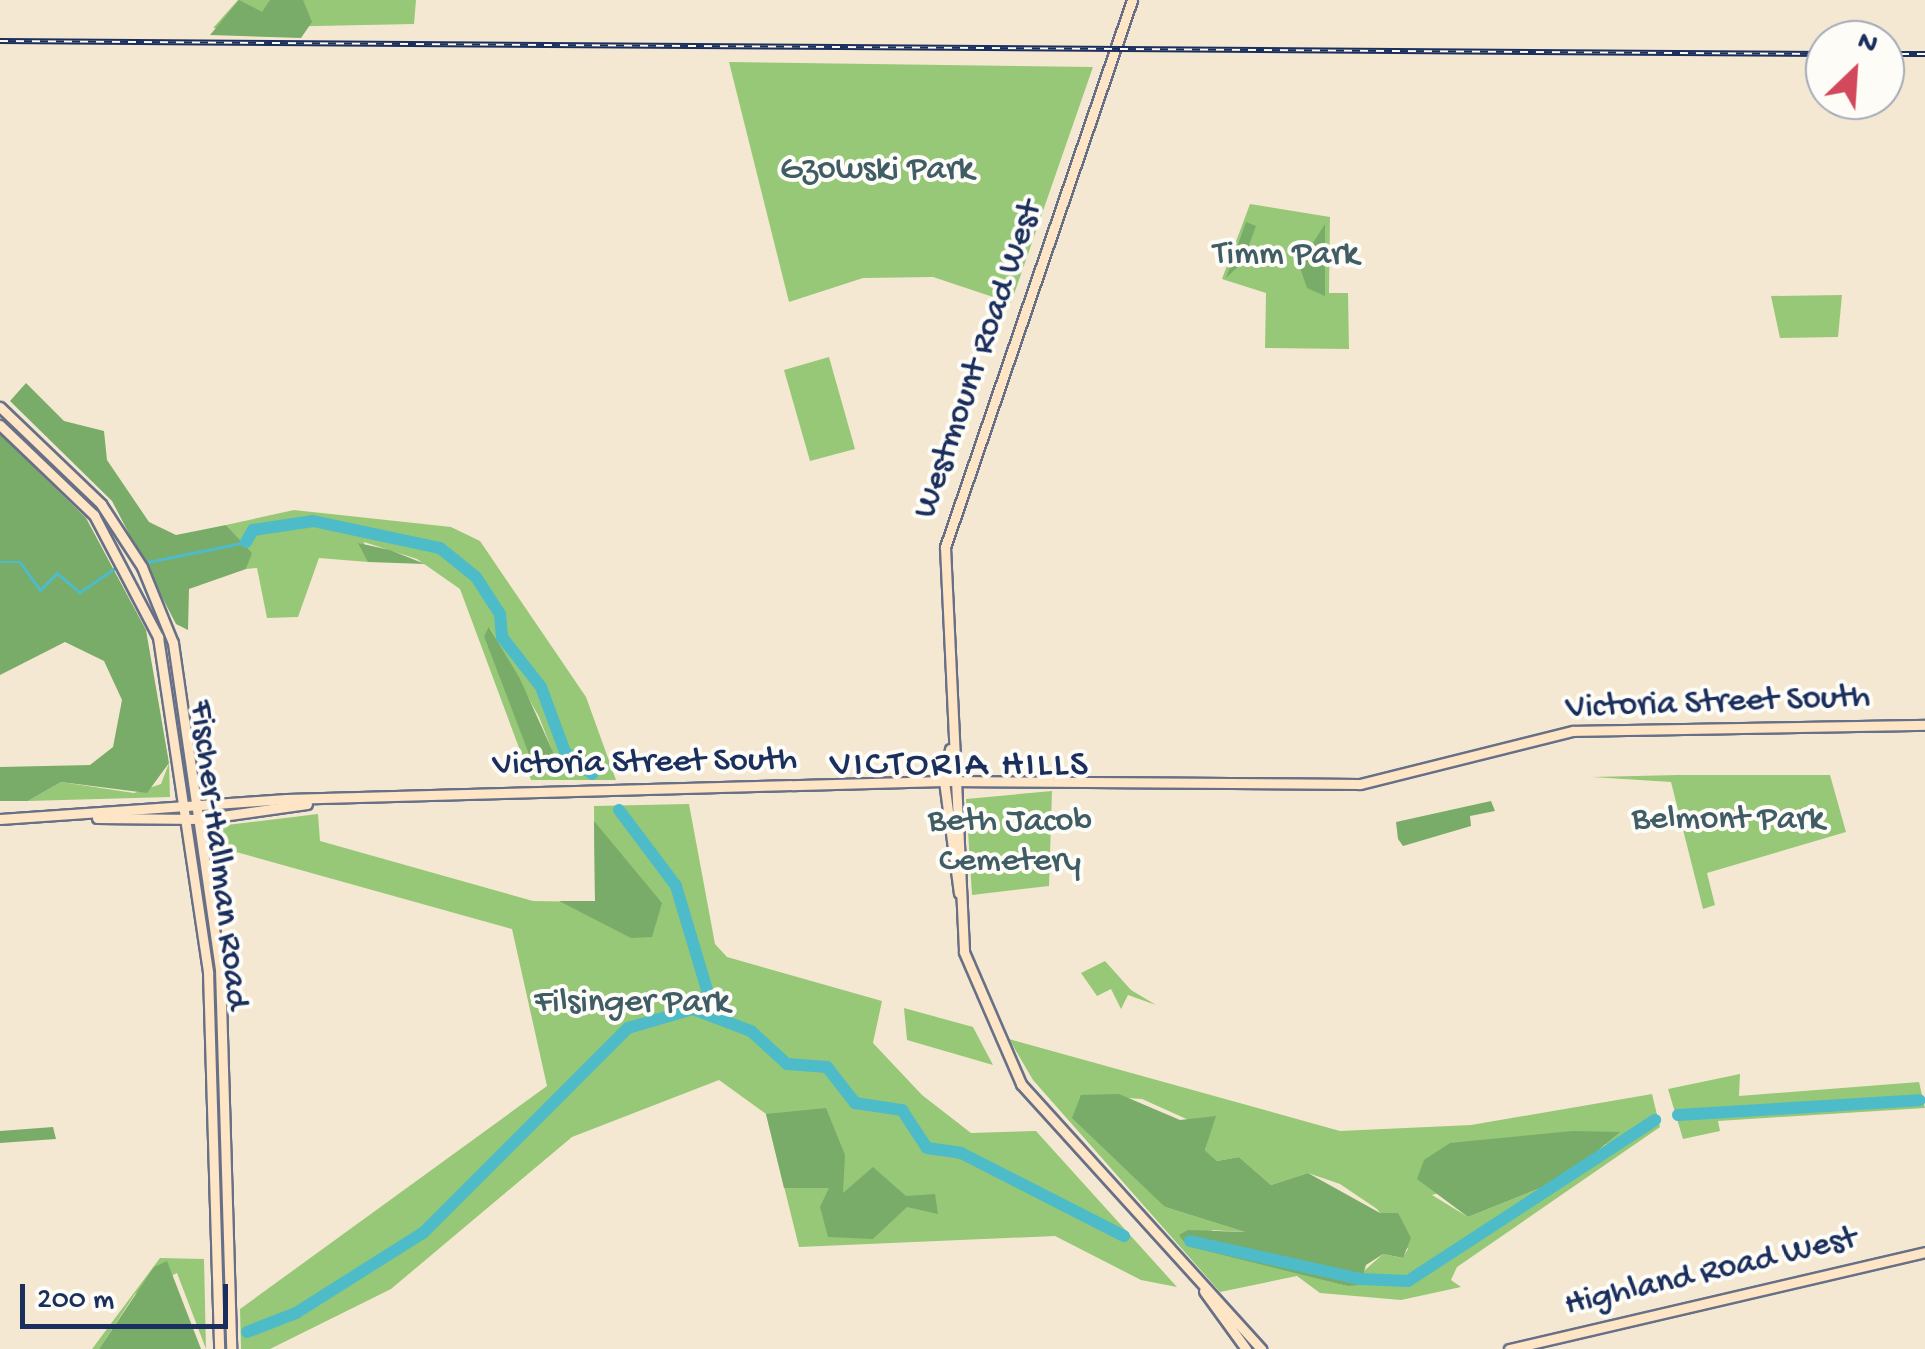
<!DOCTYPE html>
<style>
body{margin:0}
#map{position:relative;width:1925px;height:1349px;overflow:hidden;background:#f5e8d2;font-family:"Gochi Hand",sans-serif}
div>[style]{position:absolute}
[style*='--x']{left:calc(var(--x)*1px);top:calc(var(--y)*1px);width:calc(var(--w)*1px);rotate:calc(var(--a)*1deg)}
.green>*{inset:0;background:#97c877}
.forest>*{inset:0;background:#79ac68}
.stream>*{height:2.5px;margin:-1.25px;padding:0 1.25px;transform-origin:1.25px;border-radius:1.25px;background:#4ebbc8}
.river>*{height:12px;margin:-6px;padding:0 6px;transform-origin:6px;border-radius:6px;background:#4ebbc8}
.roads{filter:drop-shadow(2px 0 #677087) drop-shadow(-2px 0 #677087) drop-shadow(0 2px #677087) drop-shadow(0 -2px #677087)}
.secondary>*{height:9px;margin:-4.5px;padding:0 4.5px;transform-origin:4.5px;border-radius:4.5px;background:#fde5c5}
.rail>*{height:6px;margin-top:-3px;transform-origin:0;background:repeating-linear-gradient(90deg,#fdfcf7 0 8px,#1b2f5e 0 16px);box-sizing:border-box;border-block:2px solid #1b2f5e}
span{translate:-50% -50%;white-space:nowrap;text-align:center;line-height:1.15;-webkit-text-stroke:8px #fdfcf7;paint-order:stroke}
.park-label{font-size:35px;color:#405d66}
.street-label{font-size:35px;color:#1b2f5e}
.neighbourhood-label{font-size:38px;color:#1b2f5e;letter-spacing:2.5px}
.north{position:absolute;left:1805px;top:20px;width:100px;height:100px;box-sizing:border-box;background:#fdfcf7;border:2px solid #a3aaba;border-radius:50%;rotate:25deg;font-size:28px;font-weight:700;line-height:40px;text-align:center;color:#1b2f5e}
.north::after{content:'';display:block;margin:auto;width:35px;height:45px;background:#d1495b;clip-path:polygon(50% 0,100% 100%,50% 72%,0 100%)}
.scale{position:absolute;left:20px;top:1284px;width:208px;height:45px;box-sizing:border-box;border:5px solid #1b2f5e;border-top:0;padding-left:12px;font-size:30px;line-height:35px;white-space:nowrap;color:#1b2f5e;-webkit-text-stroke:8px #fdfcf7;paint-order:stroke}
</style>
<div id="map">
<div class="green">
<div style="clip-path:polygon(238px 0,416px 0,414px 24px,213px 28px)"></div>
<div style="clip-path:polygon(729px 62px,1093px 67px,1011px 303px,933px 277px,863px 278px,789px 302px)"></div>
<div style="clip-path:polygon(1250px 204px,1330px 217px,1329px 293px,1348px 293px,1349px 349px,1265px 348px,1266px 293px,1222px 279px)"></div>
<div style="clip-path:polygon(1842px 295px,1838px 337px,1780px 338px,1771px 296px)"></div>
<div style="clip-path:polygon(829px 357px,855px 449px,810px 461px,784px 370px)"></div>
<div style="clip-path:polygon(evenodd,294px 510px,451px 527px,480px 541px,586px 697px,616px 780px,531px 780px,460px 589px,417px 559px,364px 542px,368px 562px,319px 558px,298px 617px,267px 618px,257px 568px,246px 569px,251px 553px,226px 525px,294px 510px,490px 628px,539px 717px,558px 765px,484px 636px,490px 628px)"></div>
<div style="clip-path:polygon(169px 763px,170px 797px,28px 801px,61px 782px,134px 793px,161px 784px)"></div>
<div style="clip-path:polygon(1678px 775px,1830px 775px,1846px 832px,1707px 873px,1715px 905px,1703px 909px,1671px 782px,1592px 777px)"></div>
<div style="clip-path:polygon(1052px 791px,1049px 886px,972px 895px,966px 799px)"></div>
<div style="clip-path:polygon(689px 804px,715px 944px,727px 957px,882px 1001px,873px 1043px,922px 1095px,971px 1133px,1036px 1131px,1177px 1287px,1141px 1280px,1055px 1236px,799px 1247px,766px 1114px,719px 1080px,572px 1137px,391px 1289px,270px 1349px,241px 1349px,240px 1309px,547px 1086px,512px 929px,222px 848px,218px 826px,318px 814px,320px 841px,533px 901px,595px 902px,594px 806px)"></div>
<div style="clip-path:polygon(1105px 961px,1131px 990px,1156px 1005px,1128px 995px,1121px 1009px,1111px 989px,1097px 996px,1081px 973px)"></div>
<div style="clip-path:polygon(904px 1008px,973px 1027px,993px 1065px,907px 1040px)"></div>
<div style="clip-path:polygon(evenodd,1009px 1039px,1340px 1131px,1471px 1125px,1652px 1094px,1660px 1127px,1457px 1267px,1451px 1280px,1461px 1287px,1401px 1300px,1320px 1293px,1297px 1276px,1220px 1292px,1033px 1080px,1009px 1039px,1081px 1095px,1142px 1099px,1211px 1130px,1205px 1150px,1217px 1161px,1239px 1157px,1271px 1185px,1308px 1173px,1340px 1184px,1377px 1209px,1408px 1249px,1402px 1258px,1383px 1254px,1347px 1286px,1271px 1266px,1211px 1230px,1245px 1232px,1165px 1207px,1081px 1095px,1009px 1039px,1614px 1142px,1565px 1178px,1468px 1217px,1432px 1195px,1614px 1142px)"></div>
<div style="clip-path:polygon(1740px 1074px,1739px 1096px,1919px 1082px,1925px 1108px,1718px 1121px,1720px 1131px,1683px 1139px,1668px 1089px)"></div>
<div style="clip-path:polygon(160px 1258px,204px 1259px,206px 1349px,177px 1273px,135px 1294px,99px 1349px,92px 1349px)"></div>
</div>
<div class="forest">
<div style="clip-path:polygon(239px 0,262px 12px,270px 0,303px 0,312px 22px,301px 38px,210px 35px)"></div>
<div style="clip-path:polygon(1246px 222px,1256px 226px,1249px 245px,1269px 267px,1246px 259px,1226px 278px)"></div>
<div style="clip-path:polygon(1325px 224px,1325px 296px,1307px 288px,1299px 265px)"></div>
<div style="clip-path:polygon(26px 383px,64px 421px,104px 431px,107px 460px,149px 522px,176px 535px,226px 525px,252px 553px,246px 569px,189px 589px,188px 630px,176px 624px,112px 501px,10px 401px)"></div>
<div style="clip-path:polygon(0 434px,86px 518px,146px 630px,169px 763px,147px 793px,61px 782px,28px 801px,0 801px,0 767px,90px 765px,113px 747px,122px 700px,104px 661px,65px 642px,0 675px)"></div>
<div style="clip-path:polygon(358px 543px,390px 550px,425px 564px,368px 562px)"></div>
<div style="clip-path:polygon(489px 627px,520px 679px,559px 765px,535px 770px,484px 636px)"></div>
<div style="clip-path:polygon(1491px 801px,1495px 811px,1470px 816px,1471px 826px,1403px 846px,1398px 839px,1396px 822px)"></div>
<div style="clip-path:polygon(594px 821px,662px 903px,652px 937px,631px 938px,559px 901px,595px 901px)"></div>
<div style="clip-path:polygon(1119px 1094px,1180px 1120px,1216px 1116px,1205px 1150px,1217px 1161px,1239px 1157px,1271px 1185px,1308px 1173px,1380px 1213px,1398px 1213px,1411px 1238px,1403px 1258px,1383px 1254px,1366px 1265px,1360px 1285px,1347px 1286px,1187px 1246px,1179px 1235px,1188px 1230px,1245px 1232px,1165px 1207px,1072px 1118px,1081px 1095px)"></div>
<div style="clip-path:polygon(826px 1108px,845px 1155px,843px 1193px,873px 1167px,906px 1196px,935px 1194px,938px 1214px,907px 1207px,873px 1239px,828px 1237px,820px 1207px,829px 1188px,784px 1188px,766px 1114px)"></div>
<div style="clip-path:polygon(53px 1127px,56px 1139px,0 1143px,0 1131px)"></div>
<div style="clip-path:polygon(1572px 1131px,1620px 1132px,1565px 1178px,1468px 1217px,1417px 1179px,1424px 1160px,1450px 1143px)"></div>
<div style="clip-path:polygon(167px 1261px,201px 1349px,99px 1349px,154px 1267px)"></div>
</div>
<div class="stream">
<div style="--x:0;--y:562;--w:20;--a:0"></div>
<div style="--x:20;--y:562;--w:34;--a:54"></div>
<div style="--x:40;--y:590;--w:24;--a:-45"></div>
<div style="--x:57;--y:573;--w:30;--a:40"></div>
<div style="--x:80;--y:592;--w:42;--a:-34.4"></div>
<div style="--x:143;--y:563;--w:105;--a:-11.5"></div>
</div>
<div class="river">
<div style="--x:246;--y:542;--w:14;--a:-60"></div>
<div style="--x:253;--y:530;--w:61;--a:-8.5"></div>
<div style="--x:313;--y:521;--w:130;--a:12"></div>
<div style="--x:440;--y:548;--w:46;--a:38.9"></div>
<div style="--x:476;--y:577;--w:44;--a:57"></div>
<div style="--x:500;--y:614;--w:23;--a:85"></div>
<div style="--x:502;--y:637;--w:63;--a:52"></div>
<div style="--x:541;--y:687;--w:69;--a:69.7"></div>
<div style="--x:565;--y:752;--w:35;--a:39"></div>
<div style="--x:619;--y:810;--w:95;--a:53.1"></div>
<div style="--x:676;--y:886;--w:137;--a:73.4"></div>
<div style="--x:1678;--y:1115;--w:242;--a:-3.5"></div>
<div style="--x:1190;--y:1241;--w:174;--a:12.6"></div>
<div style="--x:1360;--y:1279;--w:48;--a:2.4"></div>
<div style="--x:1408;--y:1281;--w:295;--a:-33.1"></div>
<div style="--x:247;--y:1332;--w:53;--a:-21.2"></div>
<div style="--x:296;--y:1313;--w:151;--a:-32.3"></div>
<div style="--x:424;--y:1232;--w:288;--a:-45"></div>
<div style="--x:628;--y:1028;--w:68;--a:-16.3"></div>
<div style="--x:693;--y:1009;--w:62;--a:20.8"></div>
<div style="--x:751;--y:1031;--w:49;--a:42.5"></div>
<div style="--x:787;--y:1064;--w:40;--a:4.3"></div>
<div style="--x:827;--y:1067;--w:46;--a:52.1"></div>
<div style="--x:855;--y:1103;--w:48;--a:8.5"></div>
<div style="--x:902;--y:1110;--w:45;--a:56.7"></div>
<div style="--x:927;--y:1148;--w:34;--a:8"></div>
<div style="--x:961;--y:1153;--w:183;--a:27"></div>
</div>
<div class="roads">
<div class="secondary">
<div style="--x:1132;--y:0;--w:578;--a:108.87"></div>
<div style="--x:945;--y:547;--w:405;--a:87.3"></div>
<div style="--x:964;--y:952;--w:144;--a:66.6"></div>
<div style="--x:1021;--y:1084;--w:358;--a:47.8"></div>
<div style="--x:0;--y:407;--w:140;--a:43.8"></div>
<div style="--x:101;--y:504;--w:75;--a:56.9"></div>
<div style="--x:142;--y:567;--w:82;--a:67.8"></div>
<div style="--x:173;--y:643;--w:328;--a:81.8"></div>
<div style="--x:220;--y:968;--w:381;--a:88.3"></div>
<div style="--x:0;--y:425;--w:130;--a:43.8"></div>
<div style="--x:94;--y:515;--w:138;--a:62.3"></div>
<div style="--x:158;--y:637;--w:339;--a:81.5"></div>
<div style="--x:208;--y:972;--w:377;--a:88.3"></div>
<div style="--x:950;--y:749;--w:33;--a:101"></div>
<div style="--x:944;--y:781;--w:113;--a:82.4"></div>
<div style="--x:97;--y:818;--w:104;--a:0.6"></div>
<div style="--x:201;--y:819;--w:107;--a:-8.1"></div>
<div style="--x:0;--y:819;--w:287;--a:-4"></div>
<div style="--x:286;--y:799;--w:658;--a:-1.57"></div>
<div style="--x:944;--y:781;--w:416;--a:0.4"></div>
<div style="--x:1360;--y:784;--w:219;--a:-14"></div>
<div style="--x:1573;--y:731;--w:352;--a:-1"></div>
<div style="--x:1204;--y:1291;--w:72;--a:54.1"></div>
<div style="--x:1509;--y:1349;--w:427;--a:-13.1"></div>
</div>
</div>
<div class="rail">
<div style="--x:0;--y:41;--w:1825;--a:0.41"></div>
<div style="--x:1885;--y:54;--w:40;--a:0"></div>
</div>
<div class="park-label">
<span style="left:877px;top:171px">Gzowski Park</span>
<span style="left:1286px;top:256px">Timm Park</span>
<span style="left:1728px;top:821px">Belmont Park</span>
<span style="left:1010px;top:843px">Beth Jacob<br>Cemetery</span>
<span style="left:632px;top:1004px">Filsinger Park</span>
</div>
<div class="street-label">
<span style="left:980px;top:360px;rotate:-71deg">Westmount Road West</span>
<span style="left:1718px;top:704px;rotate:-2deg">Victoria Street South</span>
<span style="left:645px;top:764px;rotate:-1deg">Victoria Street South</span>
<span style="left:217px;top:855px;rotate:83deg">Fischer-Hallman Road</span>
<span style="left:1711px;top:1273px;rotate:-13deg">Highland Road West</span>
</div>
<div class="neighbourhood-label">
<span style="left:960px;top:767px">VICTORIA HILLS</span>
</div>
<div class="north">N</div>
<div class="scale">200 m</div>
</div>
